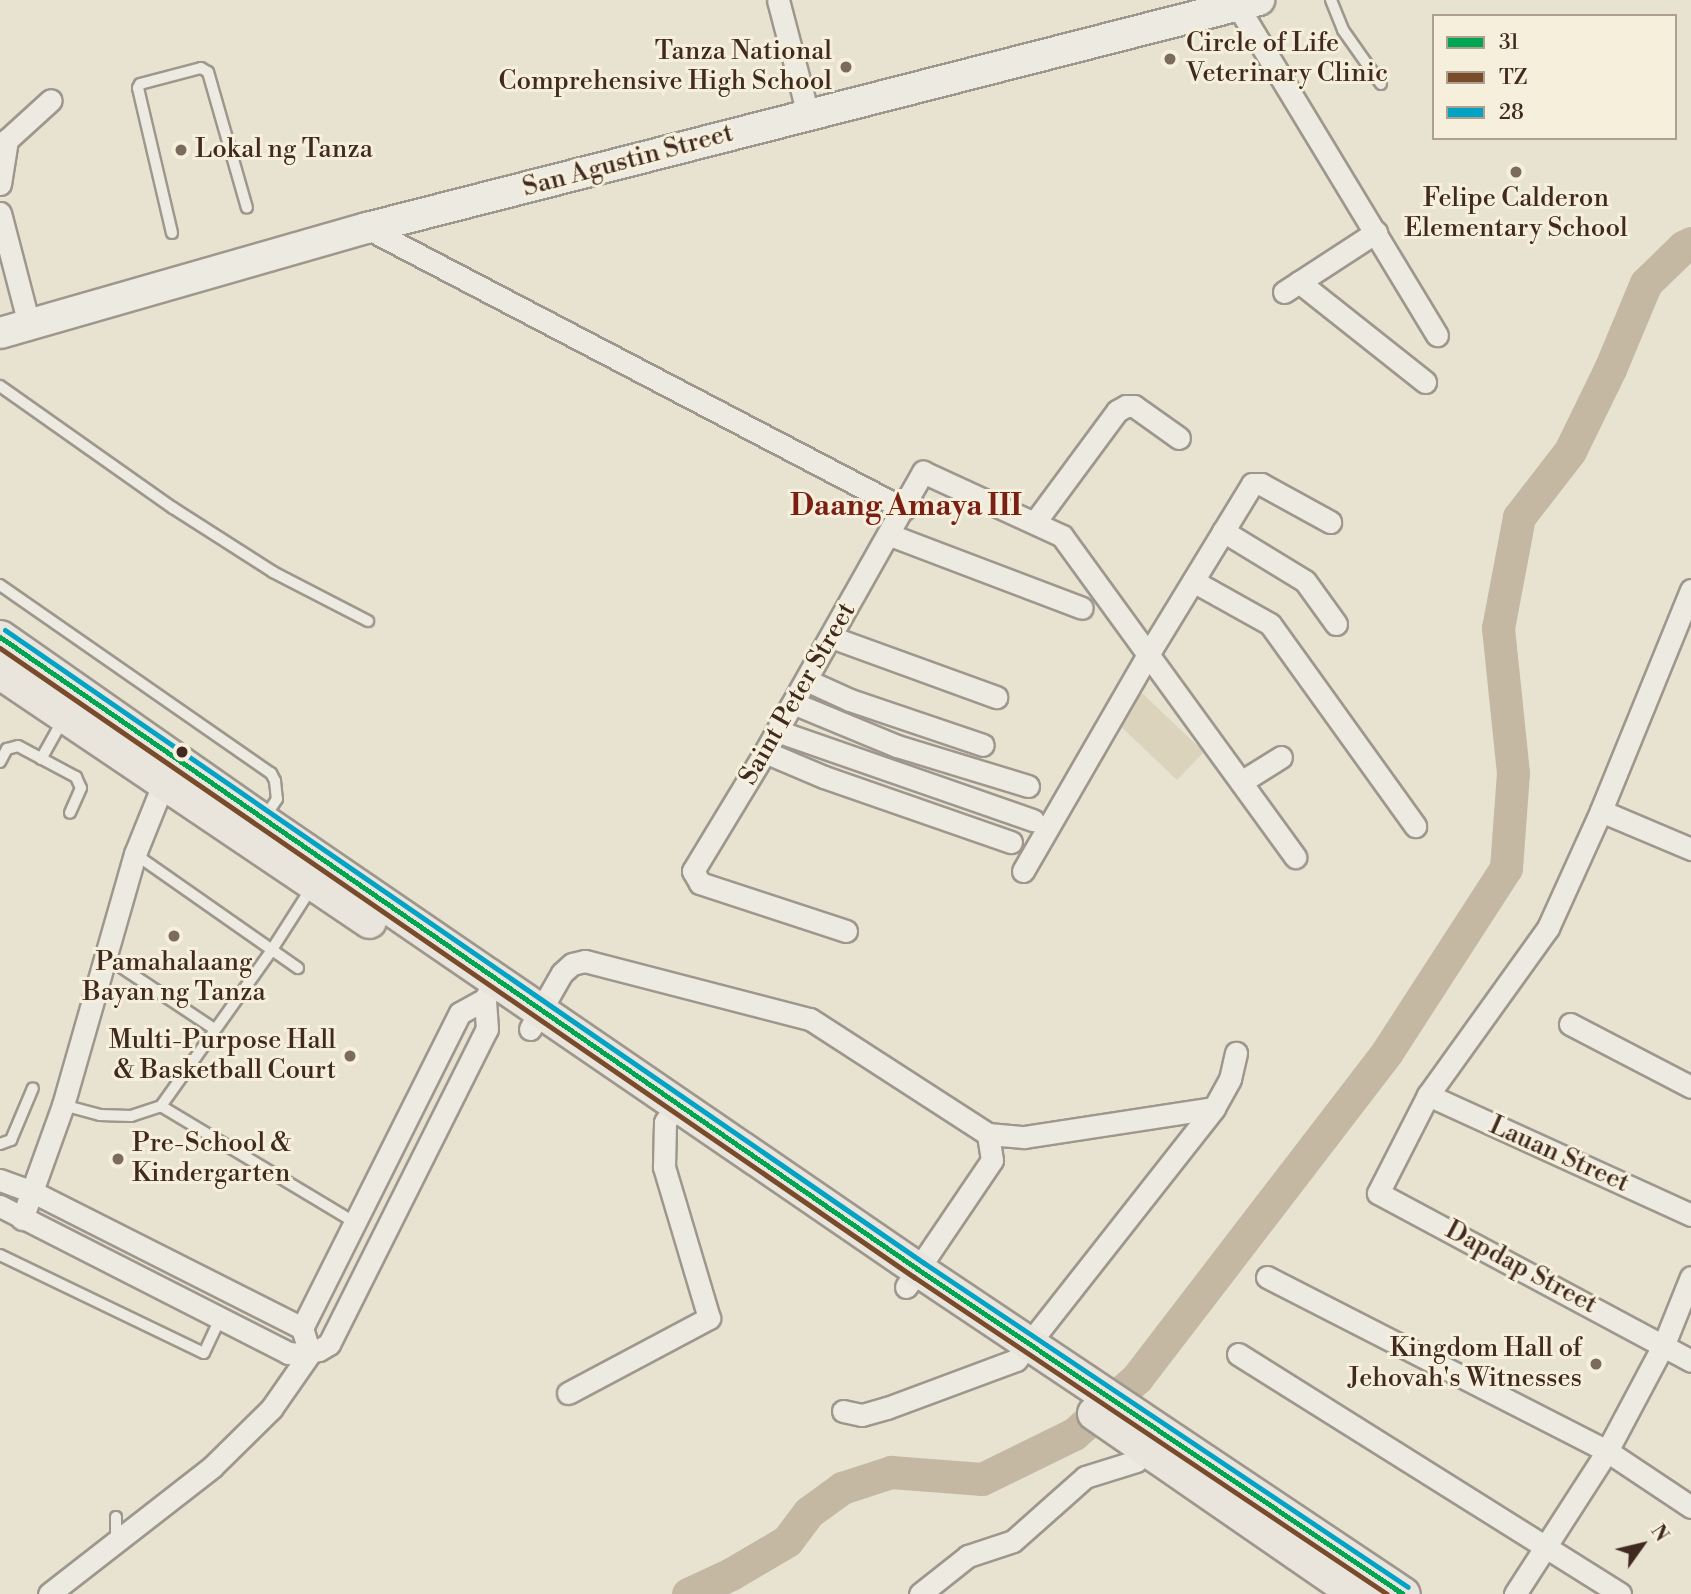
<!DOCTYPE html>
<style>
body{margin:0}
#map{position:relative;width:1691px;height:1594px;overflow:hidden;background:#e8e2d1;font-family:"Libre Bodoni",serif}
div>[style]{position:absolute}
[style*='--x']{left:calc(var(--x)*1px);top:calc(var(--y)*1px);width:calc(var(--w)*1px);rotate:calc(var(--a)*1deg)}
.green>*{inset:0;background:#dcd3bc}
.river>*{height:33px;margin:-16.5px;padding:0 16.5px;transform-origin:16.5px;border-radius:16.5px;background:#c4b8a3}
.roads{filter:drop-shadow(2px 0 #9e978d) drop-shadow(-2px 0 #9e978d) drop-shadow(0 2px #9e978d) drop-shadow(0 -2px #9e978d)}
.lane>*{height:10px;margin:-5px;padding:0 5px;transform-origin:5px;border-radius:5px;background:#eceae1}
.street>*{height:21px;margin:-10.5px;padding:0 10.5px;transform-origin:10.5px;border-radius:10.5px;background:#eceae1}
.secondary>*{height:30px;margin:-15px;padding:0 15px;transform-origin:15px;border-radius:15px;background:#eceae1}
.primary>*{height:33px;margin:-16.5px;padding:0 16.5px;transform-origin:16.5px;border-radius:16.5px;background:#e9e5dc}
.bus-1>*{height:5px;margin:-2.5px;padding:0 2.5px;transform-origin:2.5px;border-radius:2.5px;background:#00a651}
.bus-2>*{height:5px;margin:-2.5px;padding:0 2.5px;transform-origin:2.5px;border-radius:2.5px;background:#7a4b2a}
.bus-3>*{height:5px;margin:-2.5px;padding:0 2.5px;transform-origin:2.5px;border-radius:2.5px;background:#03a3c5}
.dots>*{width:19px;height:19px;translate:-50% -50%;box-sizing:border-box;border:4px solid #f6efdb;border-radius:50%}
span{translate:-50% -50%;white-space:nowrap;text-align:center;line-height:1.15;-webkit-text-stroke:6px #f6efdb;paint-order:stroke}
.poi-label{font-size:26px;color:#402920}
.left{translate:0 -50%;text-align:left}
.right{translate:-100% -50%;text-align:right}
.street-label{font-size:26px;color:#402920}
.quarter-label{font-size:30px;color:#7a1f14;font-weight:700}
.legend{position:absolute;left:1432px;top:14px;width:245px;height:126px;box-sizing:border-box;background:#f6efdb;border:2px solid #ada090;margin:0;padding:9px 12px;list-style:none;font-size:21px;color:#402920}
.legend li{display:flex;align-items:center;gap:14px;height:35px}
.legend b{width:35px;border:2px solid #ada090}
.north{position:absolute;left:1607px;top:1510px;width:70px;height:70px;-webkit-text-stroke:5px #f6efdb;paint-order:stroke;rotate:56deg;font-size:19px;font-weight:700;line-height:28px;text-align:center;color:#402920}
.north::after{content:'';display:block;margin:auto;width:24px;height:32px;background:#402920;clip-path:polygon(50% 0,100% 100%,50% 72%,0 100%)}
</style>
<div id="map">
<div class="green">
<div style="clip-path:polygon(1142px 693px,1204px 752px,1177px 780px,1115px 721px)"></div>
</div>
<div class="river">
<div style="--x:688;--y:1594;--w:47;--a:-24.9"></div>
<div style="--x:731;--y:1574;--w:65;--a:-30.5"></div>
<div style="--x:787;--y:1541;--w:36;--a:-53"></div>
<div style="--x:809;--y:1512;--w:41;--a:-36"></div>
<div style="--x:842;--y:1488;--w:52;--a:-18.1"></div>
<div style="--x:891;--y:1472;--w:91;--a:4.4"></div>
<div style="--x:982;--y:1479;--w:102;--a:-26.1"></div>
<div style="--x:1074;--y:1434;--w:84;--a:-41.6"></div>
<div style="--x:1137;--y:1378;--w:411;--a:-52.5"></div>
<div style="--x:1387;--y:1052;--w:219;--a:-57.1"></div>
<div style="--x:1506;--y:868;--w:95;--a:-85.8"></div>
<div style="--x:1513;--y:773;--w:146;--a:-95.9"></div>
<div style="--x:1498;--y:628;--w:113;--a:-79.3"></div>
<div style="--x:1519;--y:517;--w:83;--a:-52.3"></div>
<div style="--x:1570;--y:451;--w:91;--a:-64"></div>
<div style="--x:1610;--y:369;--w:93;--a:-67.3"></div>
<div style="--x:1646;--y:283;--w:52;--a:-44.2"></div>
<div style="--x:1683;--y:247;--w:9;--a:-27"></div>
</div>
<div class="roads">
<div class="lane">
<div style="--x:1331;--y:0;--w:32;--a:68"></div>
<div style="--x:1343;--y:30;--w:66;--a:54.9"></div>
<div style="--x:172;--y:233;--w:149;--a:-103.2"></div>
<div style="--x:138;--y:88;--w:4;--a:-63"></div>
<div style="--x:140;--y:84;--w:63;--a:-14.7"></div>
<div style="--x:201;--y:68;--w:8;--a:30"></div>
<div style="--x:208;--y:72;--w:141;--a:74"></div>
<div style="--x:0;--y:386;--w:212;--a:35.2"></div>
<div style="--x:173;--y:508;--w:119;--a:32.6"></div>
<div style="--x:273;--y:572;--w:107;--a:27.3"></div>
<div style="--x:0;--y:585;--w:330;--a:34.8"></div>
<div style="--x:271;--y:773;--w:9;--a:63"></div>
<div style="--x:275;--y:781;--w:18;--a:84"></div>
<div style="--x:277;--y:799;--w:22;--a:124"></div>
<div style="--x:41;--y:759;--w:47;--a:-60.7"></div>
<div style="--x:0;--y:762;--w:15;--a:-62"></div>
<div style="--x:7;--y:749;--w:11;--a:-15"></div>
<div style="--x:18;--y:746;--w:66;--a:28.1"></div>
<div style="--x:76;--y:777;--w:12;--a:66"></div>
<div style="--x:81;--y:788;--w:27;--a:114"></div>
<div style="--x:135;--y:854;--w:199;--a:35"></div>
<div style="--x:106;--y:957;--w:128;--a:33.6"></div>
<div style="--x:63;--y:1105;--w:38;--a:15"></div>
<div style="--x:100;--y:1115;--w:31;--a:2"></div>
<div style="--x:131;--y:1116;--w:32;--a:-18"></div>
<div style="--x:161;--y:1106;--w:227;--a:31"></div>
<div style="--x:161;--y:1106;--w:190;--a:-54.6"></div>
<div style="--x:271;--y:951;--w:76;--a:-57.4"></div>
<div style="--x:0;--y:1144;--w:12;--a:-20"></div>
<div style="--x:11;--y:1140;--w:56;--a:-67.1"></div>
<div style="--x:0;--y:1255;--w:226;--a:25.7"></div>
<div style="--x:204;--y:1353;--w:38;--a:-65"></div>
<div style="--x:116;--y:1517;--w:25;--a:90"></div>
</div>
<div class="street">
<div style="--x:778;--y:0;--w:118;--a:75.3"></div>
<div style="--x:1237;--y:5;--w:386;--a:58.8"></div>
<div style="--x:0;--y:184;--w:45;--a:-81"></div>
<div style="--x:7;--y:140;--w:59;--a:-42.3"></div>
<div style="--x:0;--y:213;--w:115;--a:75.4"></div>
<div style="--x:367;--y:228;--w:606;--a:27.62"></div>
<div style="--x:1299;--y:282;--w:161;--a:38.4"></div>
<div style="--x:1284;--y:292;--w:110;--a:-33.1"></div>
<div style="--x:1035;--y:522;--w:138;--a:-53.5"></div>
<div style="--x:1117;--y:411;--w:10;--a:-29"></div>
<div style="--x:1126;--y:406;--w:8;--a:0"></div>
<div style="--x:1134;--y:406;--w:55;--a:35.4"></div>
<div style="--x:1223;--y:531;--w:96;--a:31.4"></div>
<div style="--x:1305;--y:581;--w:53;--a:54.2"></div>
<div style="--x:890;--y:535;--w:205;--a:20.8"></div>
<div style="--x:1193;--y:581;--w:88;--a:29.2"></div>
<div style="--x:1270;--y:624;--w:249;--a:54.3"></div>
<div style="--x:1691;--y:590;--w:239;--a:112.2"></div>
<div style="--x:1601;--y:811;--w:98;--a:22.9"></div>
<div style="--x:831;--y:637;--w:176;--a:20"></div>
<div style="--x:806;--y:680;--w:48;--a:24.4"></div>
<div style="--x:850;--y:700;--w:140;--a:18.7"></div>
<div style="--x:793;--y:703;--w:113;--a:22.5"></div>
<div style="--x:897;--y:746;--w:137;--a:17"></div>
<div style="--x:777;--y:731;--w:271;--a:19.2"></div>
<div style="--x:765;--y:752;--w:64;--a:23"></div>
<div style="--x:824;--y:777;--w:198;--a:19.2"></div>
<div style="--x:1241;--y:782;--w:47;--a:-32"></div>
<div style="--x:1601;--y:811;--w:128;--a:114.4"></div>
<div style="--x:1548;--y:928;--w:206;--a:125.7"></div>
<div style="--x:1428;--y:1095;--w:110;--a:117"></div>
<div style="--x:1378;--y:1193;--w:355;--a:28.2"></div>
<div style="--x:1023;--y:871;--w:252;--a:-60"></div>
<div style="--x:1149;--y:653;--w:198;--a:-58.6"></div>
<div style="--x:1252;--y:484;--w:9;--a:0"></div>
<div style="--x:1261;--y:484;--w:79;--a:28.8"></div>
<div style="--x:846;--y:931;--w:154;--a:-161.8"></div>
<div style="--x:700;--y:883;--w:14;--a:-120"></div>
<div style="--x:693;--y:871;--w:139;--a:-58.8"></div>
<div style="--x:765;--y:752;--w:322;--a:-60.6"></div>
<div style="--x:923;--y:472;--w:153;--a:24.7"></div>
<div style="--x:1062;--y:536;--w:397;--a:54"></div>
<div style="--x:1570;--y:1024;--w:136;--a:27.5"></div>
<div style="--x:530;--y:1029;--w:64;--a:-60.3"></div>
<div style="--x:562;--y:973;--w:13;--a:-42"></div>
<div style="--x:572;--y:964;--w:13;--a:-13"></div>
<div style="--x:585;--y:961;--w:232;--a:14.5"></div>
<div style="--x:810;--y:1019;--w:212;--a:32.9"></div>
<div style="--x:988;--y:1134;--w:36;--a:5"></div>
<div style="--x:1024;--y:1137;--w:192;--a:-8.7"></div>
<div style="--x:1428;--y:1095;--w:289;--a:24.5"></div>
<div style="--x:0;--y:1180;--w:33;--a:20"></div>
<div style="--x:31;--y:1191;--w:304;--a:26.8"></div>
<div style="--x:0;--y:1206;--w:323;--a:27"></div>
<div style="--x:288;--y:1353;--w:12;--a:5"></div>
<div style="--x:300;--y:1354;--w:19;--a:-12"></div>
<div style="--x:319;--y:1350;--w:12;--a:-31"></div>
<div style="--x:329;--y:1344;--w:352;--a:-63.4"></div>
<div style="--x:487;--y:1029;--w:30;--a:-94"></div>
<div style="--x:22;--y:1219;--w:121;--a:-70.2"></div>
<div style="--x:63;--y:1105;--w:261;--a:-74"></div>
<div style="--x:135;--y:854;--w:88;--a:-68.1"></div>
<div style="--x:1267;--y:1277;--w:382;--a:27.1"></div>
<div style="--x:1607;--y:1451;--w:101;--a:33.7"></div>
<div style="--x:906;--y:1287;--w:153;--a:-55.9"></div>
<div style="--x:992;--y:1160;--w:26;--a:-99"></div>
<div style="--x:310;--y:1353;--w:26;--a:-108"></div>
<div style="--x:302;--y:1328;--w:352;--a:-63.4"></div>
<div style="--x:460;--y:1013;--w:29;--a:-29"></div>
<div style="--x:485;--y:999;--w:11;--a:-63"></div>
<div style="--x:1238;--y:1354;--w:451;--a:32.1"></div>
<div style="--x:568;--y:1393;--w:160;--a:-28"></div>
<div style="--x:709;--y:1318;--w:158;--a:-106.6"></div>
<div style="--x:664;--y:1167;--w:45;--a:-88.7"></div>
<div style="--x:665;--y:1122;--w:22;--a:-56"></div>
<div style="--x:843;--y:1411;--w:19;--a:12"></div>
<div style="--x:862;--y:1415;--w:26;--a:-16"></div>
<div style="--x:887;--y:1408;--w:138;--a:-20.4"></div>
<div style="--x:1016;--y:1360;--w:320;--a:-51.8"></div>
<div style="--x:1214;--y:1108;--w:33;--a:-61"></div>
<div style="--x:1230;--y:1079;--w:27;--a:-77"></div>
<div style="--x:49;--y:1594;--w:207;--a:-37.9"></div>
<div style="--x:212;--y:1467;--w:83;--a:-44.5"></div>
<div style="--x:271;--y:1409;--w:68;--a:-55.1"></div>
<div style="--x:920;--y:1594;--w:61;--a:-38.4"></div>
<div style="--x:968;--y:1556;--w:47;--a:-18.4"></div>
<div style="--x:1013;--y:1541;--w:96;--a:-41.6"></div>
<div style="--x:1085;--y:1477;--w:53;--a:-17.4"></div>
<div style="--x:1136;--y:1461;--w:27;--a:-45"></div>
<div style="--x:1515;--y:1594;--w:170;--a:-57.2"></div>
<div style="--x:1607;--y:1451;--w:121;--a:-62"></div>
<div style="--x:1664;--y:1344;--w:72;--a:-68.1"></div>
</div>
<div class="secondary">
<div style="--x:0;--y:333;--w:382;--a:-16"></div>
<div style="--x:367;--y:228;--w:921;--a:-14.34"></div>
</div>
<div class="primary">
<div style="--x:0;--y:637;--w:321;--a:35"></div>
<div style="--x:263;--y:821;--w:795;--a:34.39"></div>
<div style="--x:919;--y:1270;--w:582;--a:33.8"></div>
<div style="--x:0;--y:672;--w:445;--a:34"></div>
<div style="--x:1094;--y:1413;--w:318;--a:34.6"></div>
</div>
</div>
<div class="bus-1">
<div style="--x:0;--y:637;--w:1116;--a:34.56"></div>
<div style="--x:919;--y:1270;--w:582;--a:33.8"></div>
</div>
<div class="bus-2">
<div style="--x:0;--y:648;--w:1110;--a:34.54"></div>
<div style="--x:914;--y:1277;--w:569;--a:33.83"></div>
</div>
<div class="bus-3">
<div style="--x:5;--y:630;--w:1116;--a:34.56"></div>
<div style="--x:924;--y:1263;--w:582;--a:33.8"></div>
</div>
<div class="dots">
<div style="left:1170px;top:59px;background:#7b6a5e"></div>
<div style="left:846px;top:67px;background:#7b6a5e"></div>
<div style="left:181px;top:150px;background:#7b6a5e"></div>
<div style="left:1516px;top:172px;background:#7b6a5e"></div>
<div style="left:182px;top:752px;background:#402920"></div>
<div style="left:174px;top:936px;background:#7b6a5e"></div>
<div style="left:350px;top:1056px;background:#7b6a5e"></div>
<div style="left:118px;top:1159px;background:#7b6a5e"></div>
<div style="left:1596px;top:1364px;background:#7b6a5e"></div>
</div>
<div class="poi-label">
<span class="left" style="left:1186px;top:59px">Circle of Life<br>Veterinary Clinic</span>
<span class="right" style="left:832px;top:67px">Tanza National<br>Comprehensive High School</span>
<span class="left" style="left:195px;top:150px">Lokal ng Tanza</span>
<span style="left:1516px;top:214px">Felipe Calderon<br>Elementary School</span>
<span style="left:174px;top:978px">Pamahalaang<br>Bayan ng Tanza</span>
<span class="right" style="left:336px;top:1056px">Multi-Purpose Hall<br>&amp; Basketball Court</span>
<span class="left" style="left:132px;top:1159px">Pre-School &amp;<br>Kindergarten</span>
<span class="right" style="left:1582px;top:1364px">Kingdom Hall of<br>Jehovah's Witnesses</span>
</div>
<div class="street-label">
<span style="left:628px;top:161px;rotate:-15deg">San Agustin Street</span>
<span style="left:798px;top:694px;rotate:-60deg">Saint Peter Street</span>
<span style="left:1559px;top:1155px;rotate:24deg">Lauan Street</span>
<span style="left:1521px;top:1268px;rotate:28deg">Dapdap Street</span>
</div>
<div class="quarter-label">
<span style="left:906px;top:506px">Daang Amaya III</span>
</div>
<ul class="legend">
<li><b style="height:9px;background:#00a651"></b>31</li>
<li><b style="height:9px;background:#7a4b2a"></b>TZ</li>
<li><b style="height:9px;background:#03a3c5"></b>28</li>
</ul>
<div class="north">N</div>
</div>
